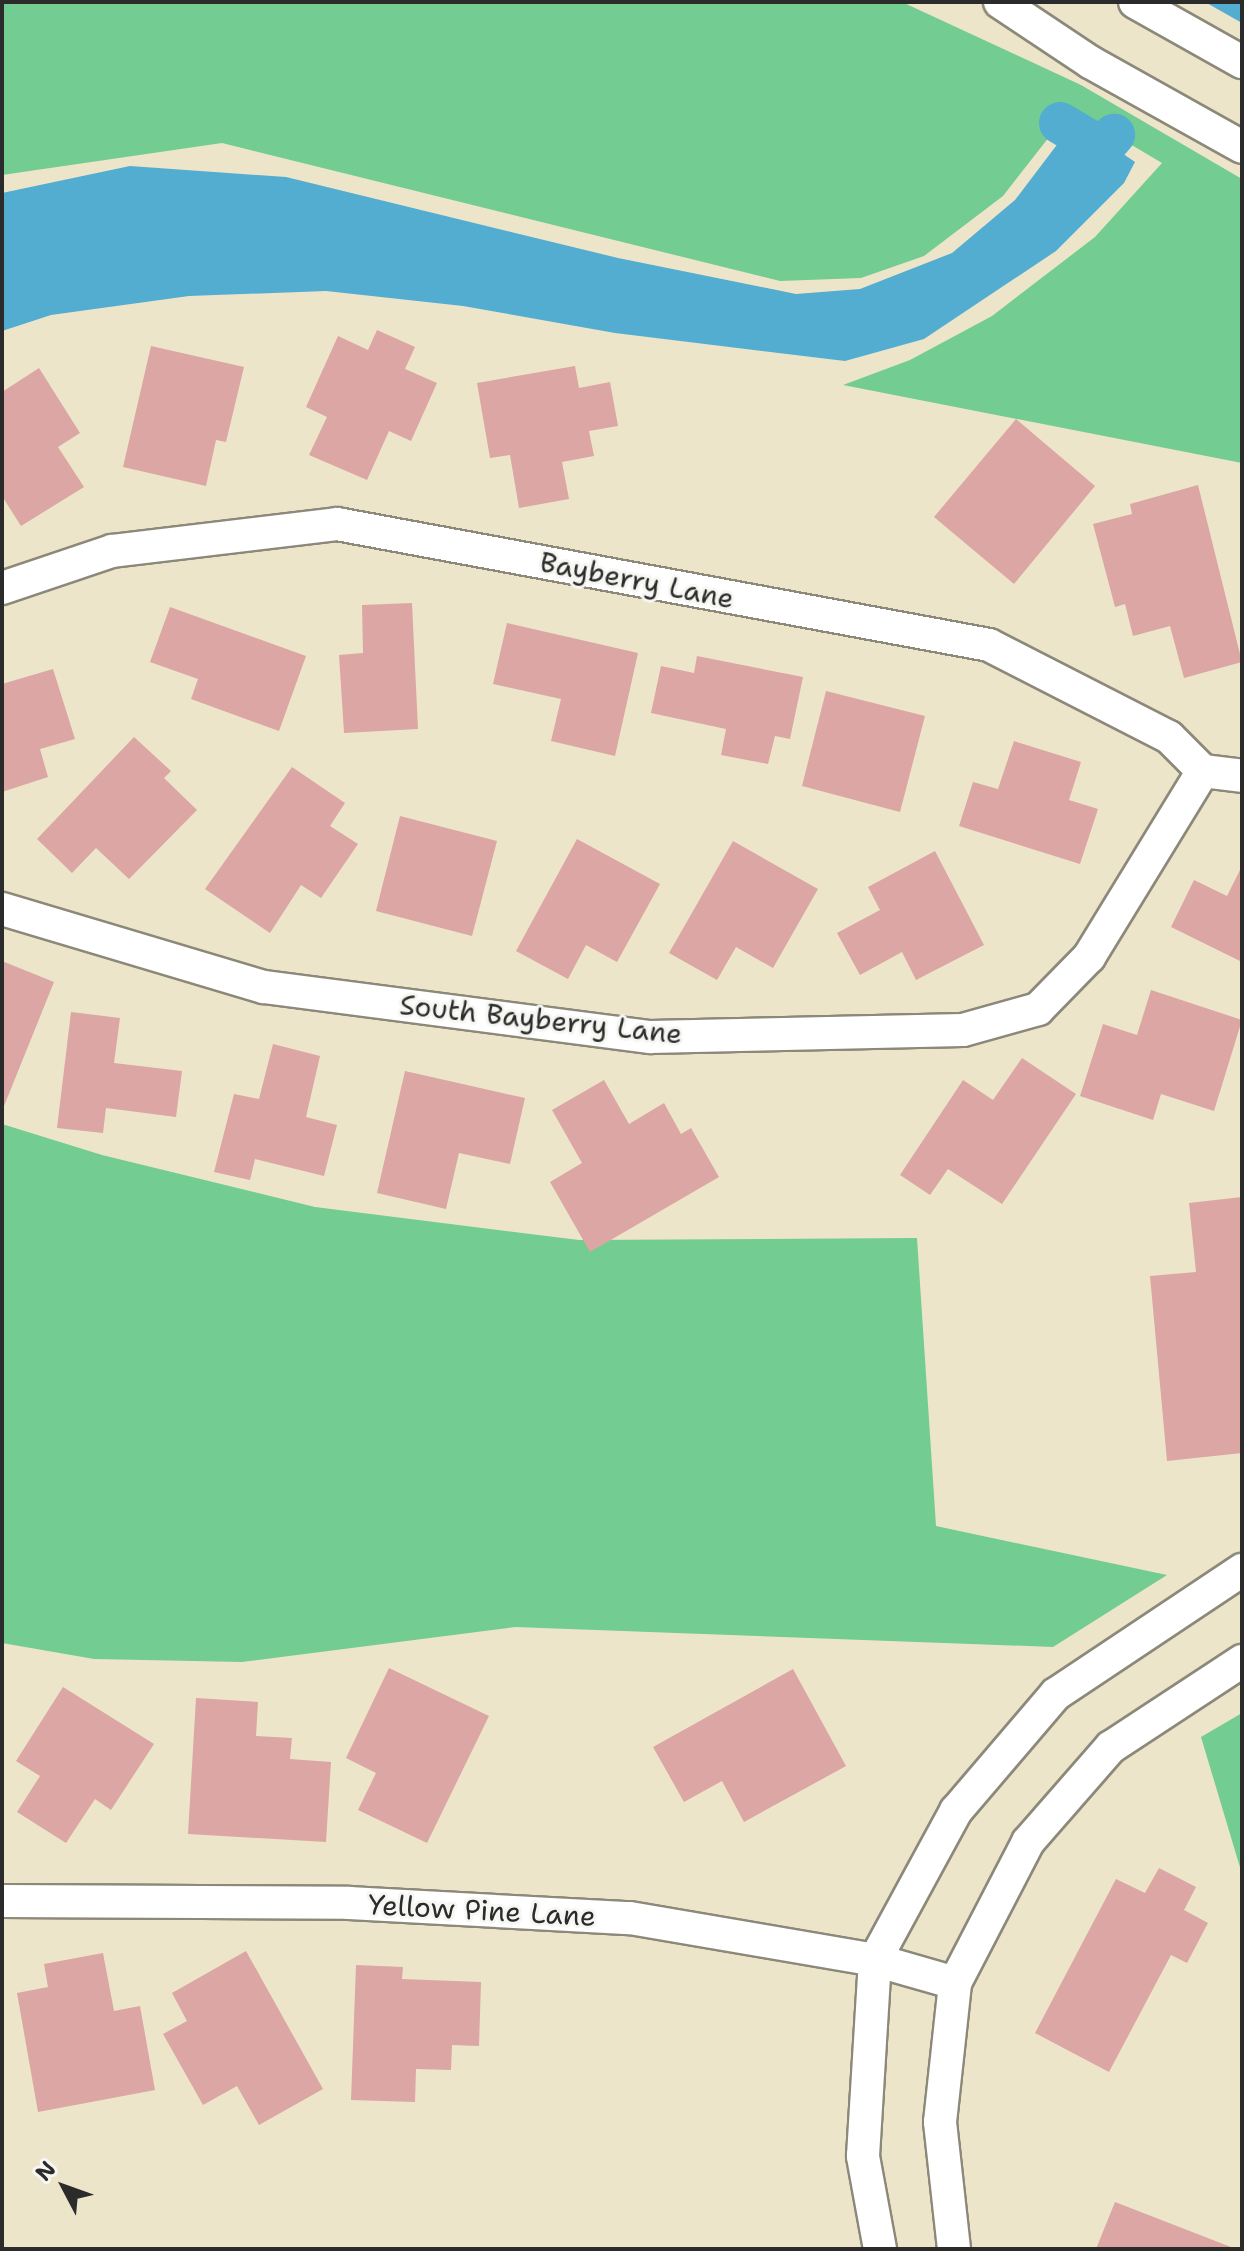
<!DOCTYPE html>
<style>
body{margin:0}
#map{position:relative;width:1244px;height:2251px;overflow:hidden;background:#ede5c9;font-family:"Shantell Sans",sans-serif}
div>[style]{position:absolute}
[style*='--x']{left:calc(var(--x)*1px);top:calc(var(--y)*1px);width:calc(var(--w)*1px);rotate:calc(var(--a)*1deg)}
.green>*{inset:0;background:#73cc92}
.water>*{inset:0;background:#53add1}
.canal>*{height:42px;margin:-21px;padding:0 21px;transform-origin:21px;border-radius:21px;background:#53add1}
.building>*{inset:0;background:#dba6a4}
.roads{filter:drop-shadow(2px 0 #8c887a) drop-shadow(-2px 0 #8c887a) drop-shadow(0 2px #8c887a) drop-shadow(0 -2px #8c887a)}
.minor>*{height:32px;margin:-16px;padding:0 16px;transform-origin:16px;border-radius:16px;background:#fff}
span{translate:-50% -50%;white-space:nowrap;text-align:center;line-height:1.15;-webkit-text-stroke:6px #f6f6f2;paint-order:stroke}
.street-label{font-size:28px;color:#2b2b2b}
.frame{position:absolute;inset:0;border:4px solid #2b2b2b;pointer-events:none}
.north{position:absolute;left:24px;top:2147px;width:80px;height:80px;-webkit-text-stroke:6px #f6f6f2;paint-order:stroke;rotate:311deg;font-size:22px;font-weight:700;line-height:32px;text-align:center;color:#2b2b2b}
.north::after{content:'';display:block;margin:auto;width:28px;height:36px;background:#2b2b2b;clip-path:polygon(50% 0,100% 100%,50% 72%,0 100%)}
</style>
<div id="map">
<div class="green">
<div style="clip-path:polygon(2px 2px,902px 2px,1081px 85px,1242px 179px,1242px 463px,843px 385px,910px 360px,992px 316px,1095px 237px,1162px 163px,1071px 109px,1003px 196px,924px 256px,861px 278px,780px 281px,222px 143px,2px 175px)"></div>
<div style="clip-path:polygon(2px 1124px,102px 1155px,315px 1207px,579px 1240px,917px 1238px,936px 1526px,1167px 1575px,1053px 1647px,515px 1627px,242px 1662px,94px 1659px,2px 1643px)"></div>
<div style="clip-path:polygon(1242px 1713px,1242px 1874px,1201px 1737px)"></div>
</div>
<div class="water">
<div style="clip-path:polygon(1205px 2px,1242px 2px,1242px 23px)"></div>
<div style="clip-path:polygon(1075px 121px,1135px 162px,1124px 183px,1056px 251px,924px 339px,845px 361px,615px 333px,463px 306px,326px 291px,189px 296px,51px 315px,2px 331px,2px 193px,130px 166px,286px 177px,618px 258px,796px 294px,860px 289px,952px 253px,1015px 200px)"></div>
</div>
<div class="canal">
<div style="--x:1060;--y:123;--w:49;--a:30.8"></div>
<div style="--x:1070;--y:185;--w:67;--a:-48.7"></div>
</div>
<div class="building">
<div style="clip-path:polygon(377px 330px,415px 347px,405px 369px,437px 383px,411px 441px,389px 431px,367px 480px,309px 455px,327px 417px,306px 407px,338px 336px,368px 350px)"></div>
<div style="clip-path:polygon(151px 346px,244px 367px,226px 442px,216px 440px,206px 486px,123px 467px)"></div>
<div style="clip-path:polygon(575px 366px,579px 388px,610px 382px,618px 426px,589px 431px,594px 456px,562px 462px,569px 499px,519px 508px,510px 455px,490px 458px,477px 383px)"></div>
<div style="clip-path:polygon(39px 368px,80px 433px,58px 447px,84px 487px,21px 526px,2px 496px,2px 392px)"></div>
<div style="clip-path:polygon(1016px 419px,1095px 486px,1014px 584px,934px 517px)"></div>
<div style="clip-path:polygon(1198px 485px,1242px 662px,1184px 678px,1170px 626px,1133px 636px,1125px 604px,1115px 607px,1093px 524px,1132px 514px,1130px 504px)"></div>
<div style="clip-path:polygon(412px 603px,418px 729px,344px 733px,339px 655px,363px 653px,362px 605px)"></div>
<div style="clip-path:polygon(170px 607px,306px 656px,279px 731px,191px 699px,198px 679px,150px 662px)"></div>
<div style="clip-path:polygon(507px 623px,638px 653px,615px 756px,551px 741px,561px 699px,493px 684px)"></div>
<div style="clip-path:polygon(697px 656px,803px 677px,790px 739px,775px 736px,768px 764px,721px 755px,726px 729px,651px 713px,661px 666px,694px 673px)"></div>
<div style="clip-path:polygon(53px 669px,75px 739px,40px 749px,48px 777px,2px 792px,2px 684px)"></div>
<div style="clip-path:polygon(826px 691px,925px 716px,900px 812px,802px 786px)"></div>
<div style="clip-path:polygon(134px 737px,171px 771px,164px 778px,197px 810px,129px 879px,96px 848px,72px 873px,37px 839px)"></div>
<div style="clip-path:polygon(1014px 741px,1081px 762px,1069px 800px,1098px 809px,1080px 864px,959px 826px,973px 782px,998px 789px)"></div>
<div style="clip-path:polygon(292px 767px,345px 803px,330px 826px,358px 844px,321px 898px,301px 885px,270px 933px,205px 889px)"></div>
<div style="clip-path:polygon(400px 816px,497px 841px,472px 936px,376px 911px)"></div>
<div style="clip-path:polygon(577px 839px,660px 884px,617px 962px,586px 945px,568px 979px,516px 951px)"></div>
<div style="clip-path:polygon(733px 841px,818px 889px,773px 968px,736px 947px,717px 980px,669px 953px)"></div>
<div style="clip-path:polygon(935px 851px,984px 945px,916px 980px,902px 952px,860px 975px,837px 933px,880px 910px,868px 887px)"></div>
<div style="clip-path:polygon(1242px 866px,1242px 962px,1171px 927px,1194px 880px,1227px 896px)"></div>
<div style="clip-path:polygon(2px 961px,54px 982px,2px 1111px)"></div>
<div style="clip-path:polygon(1151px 990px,1242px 1020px,1214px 1111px,1161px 1094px,1153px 1120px,1080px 1096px,1103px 1024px,1137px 1035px)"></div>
<div style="clip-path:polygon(71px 1012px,120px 1018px,114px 1063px,182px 1071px,176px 1117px,106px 1108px,103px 1133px,57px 1128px)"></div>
<div style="clip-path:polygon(273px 1044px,320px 1056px,306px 1117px,337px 1125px,324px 1176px,255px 1159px,250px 1180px,214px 1172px,234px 1094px,259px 1099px)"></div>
<div style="clip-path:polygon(1022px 1058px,1076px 1094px,1002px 1204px,948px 1169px,930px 1195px,900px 1175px,963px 1080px,993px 1100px)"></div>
<div style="clip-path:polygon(405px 1071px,525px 1098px,510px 1164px,459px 1153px,446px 1209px,377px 1193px)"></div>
<div style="clip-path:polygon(604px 1080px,629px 1124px,664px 1103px,681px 1134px,691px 1128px,719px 1177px,590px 1252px,550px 1182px,582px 1163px,552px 1110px)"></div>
<div style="clip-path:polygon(1242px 1197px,1242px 1453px,1167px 1461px,1150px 1276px,1196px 1272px,1189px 1203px)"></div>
<div style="clip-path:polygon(389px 1668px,489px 1716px,427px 1843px,358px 1810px,376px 1773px,346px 1758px)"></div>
<div style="clip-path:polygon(793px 1669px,846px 1766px,744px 1822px,722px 1781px,684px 1802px,653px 1747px)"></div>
<div style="clip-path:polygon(63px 1687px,154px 1744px,111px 1810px,95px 1799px,66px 1843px,17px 1812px,40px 1776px,16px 1761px)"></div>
<div style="clip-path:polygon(196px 1698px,258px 1702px,256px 1736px,292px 1738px,290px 1759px,331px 1762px,326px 1842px,188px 1834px)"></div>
<div style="clip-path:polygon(1159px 1868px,1196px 1887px,1184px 1910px,1208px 1923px,1187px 1963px,1171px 1955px,1109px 2072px,1035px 2033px,1116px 1879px,1145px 1893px)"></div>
<div style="clip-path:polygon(246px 1951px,323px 2089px,259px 2125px,237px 2086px,203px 2105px,163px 2034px,187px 2021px,172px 1993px)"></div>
<div style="clip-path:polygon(103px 1953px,114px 2011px,140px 2006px,155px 2090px,38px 2112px,17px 1993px,48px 1987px,44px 1964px)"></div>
<div style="clip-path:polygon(356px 1965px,403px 1967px,402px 1979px,481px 1982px,479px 2046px,452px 2045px,451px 2070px,416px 2069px,415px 2102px,351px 2100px)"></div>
<div style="clip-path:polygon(1115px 2202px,1236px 2249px,1096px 2249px)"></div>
</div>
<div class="roads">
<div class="minor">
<div style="--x:1000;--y:2;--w:108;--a:33.7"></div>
<div style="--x:1090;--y:62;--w:174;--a:29.2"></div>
<div style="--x:1135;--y:2;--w:123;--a:29.3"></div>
<div style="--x:2;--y:588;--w:116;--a:-18.6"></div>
<div style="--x:112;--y:551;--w:227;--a:-6.8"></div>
<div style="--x:337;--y:524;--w:663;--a:10.51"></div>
<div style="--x:989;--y:645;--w:202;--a:27.1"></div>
<div style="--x:1169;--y:737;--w:48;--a:45"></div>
<div style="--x:1203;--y:771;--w:39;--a:7"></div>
<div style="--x:2;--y:909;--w:273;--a:16.6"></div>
<div style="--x:264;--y:987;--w:389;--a:7.4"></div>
<div style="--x:650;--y:1037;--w:313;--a:-1.3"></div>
<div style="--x:963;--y:1030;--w:78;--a:-15.6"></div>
<div style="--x:1038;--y:1009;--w:73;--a:-45.6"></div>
<div style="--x:1089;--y:957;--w:218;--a:-58.5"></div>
<div style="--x:2;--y:1901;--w:347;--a:0.3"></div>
<div style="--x:349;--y:1903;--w:281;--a:3.1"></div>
<div style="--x:630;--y:1918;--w:249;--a:9.7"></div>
<div style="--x:875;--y:1960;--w:83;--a:16"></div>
<div style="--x:880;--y:2249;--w:95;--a:-100.4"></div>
<div style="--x:863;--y:2156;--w:196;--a:-86.5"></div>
<div style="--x:875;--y:1960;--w:170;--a:-61.5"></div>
<div style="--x:956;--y:1811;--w:154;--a:-49.5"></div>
<div style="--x:1056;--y:1694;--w:224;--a:-33.7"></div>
<div style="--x:954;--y:2249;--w:128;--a:-96.3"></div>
<div style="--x:940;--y:2122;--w:140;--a:-83.8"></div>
<div style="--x:955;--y:1983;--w:159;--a:-62.6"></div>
<div style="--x:1028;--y:1842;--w:126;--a:-48.9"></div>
<div style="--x:1111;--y:1747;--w:157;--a:-33.3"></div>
</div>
</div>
<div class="street-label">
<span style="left:637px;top:580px;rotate:11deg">Bayberry Lane</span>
<span style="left:541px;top:1019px;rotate:6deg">South Bayberry Lane</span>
<span style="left:482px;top:1910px;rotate:3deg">Yellow Pine Lane</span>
</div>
<div class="frame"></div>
<div class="north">N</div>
</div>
